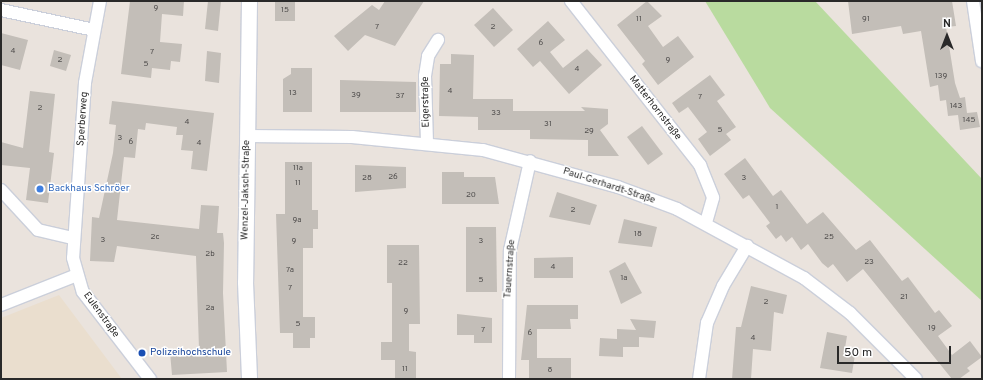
<!DOCTYPE html>
<meta charset="utf-8">
<style>
body{margin:0}
#map{position:relative;width:983px;height:380px;overflow:hidden;background:#eae3dd;font-family:Overpass,sans-serif}
div>[style]{position:absolute}
[style*='--x']{left:calc(var(--x)*1px);top:calc(var(--y)*1px);width:calc(var(--w)*1px);rotate:calc(var(--a)*1deg)}
.education>*{inset:0;background:#eadece}
.green>*{inset:0;background:#b9db9f}
.building>*{inset:0;background:#c3beb8}
.roads{filter:drop-shadow(1px 0 #cbcfda) drop-shadow(-1px 0 #cbcfda) drop-shadow(0 1px #cbcfda) drop-shadow(0 -1px #cbcfda)}
.minor>*{height:12px;margin:-6px;padding:0 6px;transform-origin:6px;border-radius:6px;background:#fff}
.tertiary>*{height:15px;margin:-7.5px;padding:0 7.5px;transform-origin:7.5px;border-radius:7.5px;background:#fff}
.dots>*{width:11px;height:11px;translate:-50% -50%;box-sizing:border-box;border:2px solid #fff;border-radius:50%}
span{translate:-50% -50%;white-space:nowrap;text-align:center;line-height:1.15;-webkit-text-stroke:3px #fff;paint-order:stroke}
.number-label{font-size:8px;color:#504e4d}
.number-label span{-webkit-text-stroke-width:0}
.street-label{font-size:10px;color:#292929}
.shop-label{font-size:10px;color:#366cbe}
.left{translate:0 -50%;text-align:left}
.transit-label{font-size:10px;color:#164399}
.frame{position:absolute;inset:0;border:2px solid #292929;pointer-events:none}
.north{position:absolute;left:927px;top:16px;width:40px;height:40px;-webkit-text-stroke:3px #fff;paint-order:stroke;rotate:0deg;font-size:11px;font-weight:700;line-height:16px;text-align:center;color:#292929}
.north::after{content:'';display:block;margin:auto;width:14px;height:18px;background:#292929;clip-path:polygon(50% 0,100% 100%,50% 72%,0 100%)}
.scale{position:absolute;left:837px;top:346px;width:114px;height:18px;box-sizing:border-box;border:2px solid #292929;border-top:0;padding-left:5px;font-size:12px;line-height:14px;white-space:nowrap;color:#292929;-webkit-text-stroke:3px #fff;paint-order:stroke}
</style>
<div id="map">
<div class="education">
<div style="clip-path:polygon(59px 295px,122px 379px,1px 379px,1px 318px)"></div>
</div>
<div class="green">
<div style="clip-path:polygon(705px 1px,815px 1px,982px 179px,982px 301px,770px 108px)"></div>
</div>
<div class="building">
<div style="clip-path:polygon(130px 1px,184px 1px,183px 16px,162px 14px,160px 42px,182px 44px,180px 62px,171px 61px,170px 70px,152px 68px,151px 78px,121px 74px)"></div>
<div style="clip-path:polygon(208px 1px,221px 1px,218px 31px,205px 29px)"></div>
<div style="clip-path:polygon(275px 1px,295px 1px,295px 21px,275px 21px)"></div>
<div style="clip-path:polygon(385px 1px,424px 1px,395px 46px,365px 35px,348px 51px,334px 36px,372px 5px,379px 10px)"></div>
<div style="clip-path:polygon(647px 1px,662px 16px,648px 26px,663px 47px,678px 36px,694px 57px,658px 85px,642px 64px,645px 61px,617px 25px)"></div>
<div style="clip-path:polygon(848px 1px,952px 1px,956px 26px,946px 27px,955px 83px,960px 98px,965px 97px,967px 113px,977px 112px,980px 127px,960px 130px,958px 115px,948px 116px,946px 100px,940px 101px,938px 85px,930px 87px,921px 31px,903px 34px,901px 26px,852px 34px)"></div>
<div style="clip-path:polygon(493px 8px,513px 30px,494px 47px,474px 25px)"></div>
<div style="clip-path:polygon(548px 21px,565px 40px,550px 52px,563px 68px,587px 49px,602px 65px,569px 94px,540px 61px,533px 67px,517px 49px)"></div>
<div style="clip-path:polygon(1px 33px,28px 40px,20px 70px,1px 65px)"></div>
<div style="clip-path:polygon(54px 50px,71px 55px,66px 71px,50px 66px)"></div>
<div style="clip-path:polygon(207px 51px,221px 53px,219px 83px,205px 81px)"></div>
<div style="clip-path:polygon(451px 54px,474px 55px,473px 99px,513px 99px,513px 111px,585px 111px,581px 107px,608px 109px,608px 124px,600px 130px,619px 156px,588px 156px,588px 140px,530px 139px,530px 130px,478px 130px,478px 117px,439px 116px,440px 64px,451px 64px)"></div>
<div style="clip-path:polygon(291px 68px,312px 68px,312px 112px,283px 112px,283px 79px,291px 74px)"></div>
<div style="clip-path:polygon(710px 75px,725px 95px,717px 101px,736px 127px,726px 134px,731px 140px,710px 156px,698px 139px,707px 132px,688px 107px,679px 113px,672px 103px)"></div>
<div style="clip-path:polygon(340px 80px,416px 82px,416px 112px,340px 112px)"></div>
<div style="clip-path:polygon(30px 91px,55px 94px,49px 152px,54px 153px,48px 203px,26px 200px,30px 168px,1px 165px,1px 142px,23px 148px)"></div>
<div style="clip-path:polygon(112px 101px,214px 113px,207px 171px,191px 169px,193px 151px,181px 150px,183px 135px,176px 135px,177px 127px,146px 123px,145px 130px,138px 129px,135px 158px,124px 157px,117px 220px,199px 229px,201px 205px,219px 206px,217px 233px,223px 233px,224px 243px,223px 293px,227px 372px,172px 375px,170px 352px,199px 349px,196px 256px,117px 246px,114px 262px,90px 261px,92px 217px,99px 218px,113px 153px,116px 125px,109px 124px)"></div>
<div style="clip-path:polygon(642px 126px,663px 154px,648px 165px,627px 137px)"></div>
<div style="clip-path:polygon(745px 158px,773px 196px,781px 190px,807px 224px,823px 212px,856px 250px,870px 240px,902px 281px,908px 277px,935px 313px,939px 310px,952px 326px,938px 336px,952px 355px,970px 341px,982px 357px,967px 368px,970px 371px,959px 379px,952px 379px,863px 269px,847px 282px,833px 264px,828px 268px,822px 263px,808px 244px,801px 250px,792px 237px,786px 242px,781px 235px,776px 239px,766px 226px,770px 223px,749px 195px,743px 199px,724px 174px)"></div>
<div style="clip-path:polygon(285px 162px,312px 162px,312px 210px,318px 210px,318px 229px,313px 229px,313px 248px,303px 248px,303px 317px,315px 317px,315px 338px,310px 338px,310px 348px,293px 348px,293px 333px,280px 333px,276px 214px,285px 214px)"></div>
<div style="clip-path:polygon(355px 165px,406px 167px,406px 188px,355px 192px)"></div>
<div style="clip-path:polygon(442px 172px,464px 172px,464px 177px,495px 177px,499px 204px,442px 204px)"></div>
<div style="clip-path:polygon(557px 192px,597px 205px,590px 225px,549px 217px)"></div>
<div style="clip-path:polygon(624px 219px,657px 227px,652px 247px,618px 243px)"></div>
<div style="clip-path:polygon(466px 227px,496px 227px,497px 292px,466px 292px)"></div>
<div style="clip-path:polygon(387px 245px,419px 245px,420px 324px,409px 324px,409px 351px,416px 352px,416px 379px,395px 379px,395px 360px,381px 360px,381px 342px,392px 342px,392px 283px,387px 283px)"></div>
<div style="clip-path:polygon(573px 257px,573px 278px,534px 278px,534px 258px)"></div>
<div style="clip-path:polygon(625px 262px,642px 293px,621px 304px,609px 271px)"></div>
<div style="clip-path:polygon(751px 286px,787px 295px,783px 314px,774px 312px,771px 351px,753px 349px,751px 379px,732px 379px,736px 327px,741px 327px)"></div>
<div style="clip-path:polygon(527px 305px,578px 305px,578px 319px,570px 319px,571px 329px,537px 329px,537px 358px,571px 358px,571px 379px,529px 379px,529px 360px,521px 360px)"></div>
<div style="clip-path:polygon(457px 314px,492px 318px,492px 343px,474px 343px,474px 335px,457px 335px)"></div>
<div style="clip-path:polygon(630px 319px,656px 321px,654px 338px,639px 337px,639px 347px,623px 347px,623px 357px,599px 356px,600px 338px,617px 339px,617px 329px,636px 330px)"></div>
<div style="clip-path:polygon(827px 332px,847px 336px,844px 354px,855px 355px,852px 373px,820px 368px)"></div>
</div>
<div class="roads">
<div class="minor">
<div style="--x:100;--y:1;--w:83;--a:100.4"></div>
<div style="--x:85;--y:83;--w:175;--a:93.9"></div>
<div style="--x:73;--y:258;--w:35;--a:74"></div>
<div style="--x:83;--y:292;--w:110;--a:52.4"></div>
<div style="--x:571;--y:1;--w:209;--a:51.8"></div>
<div style="--x:700;--y:165;--w:35;--a:68"></div>
<div style="--x:713;--y:198;--w:26;--a:106"></div>
<div style="--x:973;--y:1;--w:61;--a:81.5"></div>
<div style="--x:1;--y:10;--w:95;--a:12.1"></div>
<div style="--x:247;--y:136;--w:105;--a:0.5"></div>
<div style="--x:352;--y:137;--w:132;--a:5.7"></div>
<div style="--x:483;--y:150;--w:140;--a:15.3"></div>
<div style="--x:618;--y:187;--w:63;--a:20.4"></div>
<div style="--x:677;--y:209;--w:145;--a:28.5"></div>
<div style="--x:804;--y:278;--w:58;--a:37.3"></div>
<div style="--x:850;--y:313;--w:93;--a:45"></div>
<div style="--x:427;--y:143;--w:67;--a:-91.7"></div>
<div style="--x:425;--y:76;--w:20;--a:-81"></div>
<div style="--x:428;--y:56;--w:19;--a:-58"></div>
<div style="--x:1;--y:190;--w:54;--a:47.2"></div>
<div style="--x:38;--y:230;--w:37;--a:13"></div>
<div style="--x:1;--y:305;--w:82;--a:-21.5"></div>
<div style="--x:509;--y:379;--w:129;--a:-89.6"></div>
<div style="--x:510;--y:250;--w:91;--a:-77.3"></div>
<div style="--x:699;--y:379;--w:57;--a:-81.9"></div>
<div style="--x:707;--y:323;--w:40;--a:-66.6"></div>
<div style="--x:723;--y:286;--w:47;--a:-59"></div>
</div>
<div class="tertiary">
<div style="--x:249;--y:1;--w:281;--a:90.8"></div>
<div style="--x:245;--y:282;--w:97;--a:87.6"></div>
</div>
</div>
<div class="dots">
<div style="left:40px;top:189px;background:#3f7fe0"></div>
<div style="left:142px;top:353px;background:#1a4fb4"></div>
</div>
<div class="number-label">
<span style="left:156px;top:9px">9</span>
<span style="left:285px;top:11px">15</span>
<span style="left:639px;top:20px">11</span>
<span style="left:866px;top:20px">91</span>
<span style="left:377px;top:28px">7</span>
<span style="left:493px;top:28px">2</span>
<span style="left:541px;top:44px">6</span>
<span style="left:13px;top:52px">4</span>
<span style="left:152px;top:53px">7</span>
<span style="left:60px;top:61px">2</span>
<span style="left:668px;top:61px">9</span>
<span style="left:146px;top:65px">5</span>
<span style="left:577px;top:70px">4</span>
<span style="left:941px;top:77px">139</span>
<span style="left:450px;top:92px">4</span>
<span style="left:293px;top:94px">13</span>
<span style="left:356px;top:96px">39</span>
<span style="left:400px;top:97px">37</span>
<span style="left:700px;top:98px">7</span>
<span style="left:956px;top:107px">143</span>
<span style="left:40px;top:109px">2</span>
<span style="left:496px;top:114px">33</span>
<span style="left:969px;top:121px">145</span>
<span style="left:187px;top:123px">4</span>
<span style="left:548px;top:125px">31</span>
<span style="left:720px;top:131px">5</span>
<span style="left:589px;top:132px">29</span>
<span style="left:120px;top:139px">3</span>
<span style="left:131px;top:143px">6</span>
<span style="left:199px;top:144px">4</span>
<span style="left:298px;top:169px">11a</span>
<span style="left:393px;top:178px">26</span>
<span style="left:367px;top:179px">28</span>
<span style="left:744px;top:179px">3</span>
<span style="left:298px;top:184px">11</span>
<span style="left:471px;top:196px">20</span>
<span style="left:777px;top:208px">1</span>
<span style="left:573px;top:211px">2</span>
<span style="left:297px;top:221px">9a</span>
<span style="left:638px;top:235px">18</span>
<span style="left:155px;top:238px">2c</span>
<span style="left:829px;top:238px">25</span>
<span style="left:103px;top:241px">3</span>
<span style="left:294px;top:242px">9</span>
<span style="left:481px;top:242px">3</span>
<span style="left:210px;top:255px">2b</span>
<span style="left:869px;top:263px">23</span>
<span style="left:403px;top:264px">22</span>
<span style="left:553px;top:268px">4</span>
<span style="left:290px;top:271px">7a</span>
<span style="left:624px;top:279px">1a</span>
<span style="left:481px;top:281px">5</span>
<span style="left:290px;top:289px">7</span>
<span style="left:904px;top:298px">21</span>
<span style="left:766px;top:303px">2</span>
<span style="left:210px;top:309px">2a</span>
<span style="left:406px;top:312px">9</span>
<span style="left:298px;top:325px">5</span>
<span style="left:932px;top:329px">19</span>
<span style="left:483px;top:331px">7</span>
<span style="left:530px;top:334px">6</span>
<span style="left:753px;top:339px">4</span>
<span style="left:405px;top:370px">11</span>
<span style="left:550px;top:371px">8</span>
</div>
<div class="street-label">
<span style="left:426px;top:102px;rotate:-91deg">Eigerstraße</span>
<span style="left:655px;top:108px;rotate:52deg">Matterhornstraße</span>
<span style="left:83px;top:119px;rotate:-86deg">Sperberweg</span>
<span style="left:609px;top:186px;rotate:18deg">Paul-Gerhardt-Straße</span>
<span style="left:246px;top:190px;rotate:-89deg">Wenzel-Jaksch-Straße</span>
<span style="left:510px;top:269px;rotate:-86deg">Tauernstraße</span>
<span style="left:101px;top:315px;rotate:54deg">Eulenstraße</span>
</div>
<div class="shop-label">
<span class="left" style="left:48px;top:189px">Backhaus Schröer</span>
</div>
<div class="transit-label">
<span class="left" style="left:150px;top:353px">Polizeihochschule</span>
</div>
<div class="frame"></div>
<div class="north">N</div>
<div class="scale">50 m</div>
</div>
